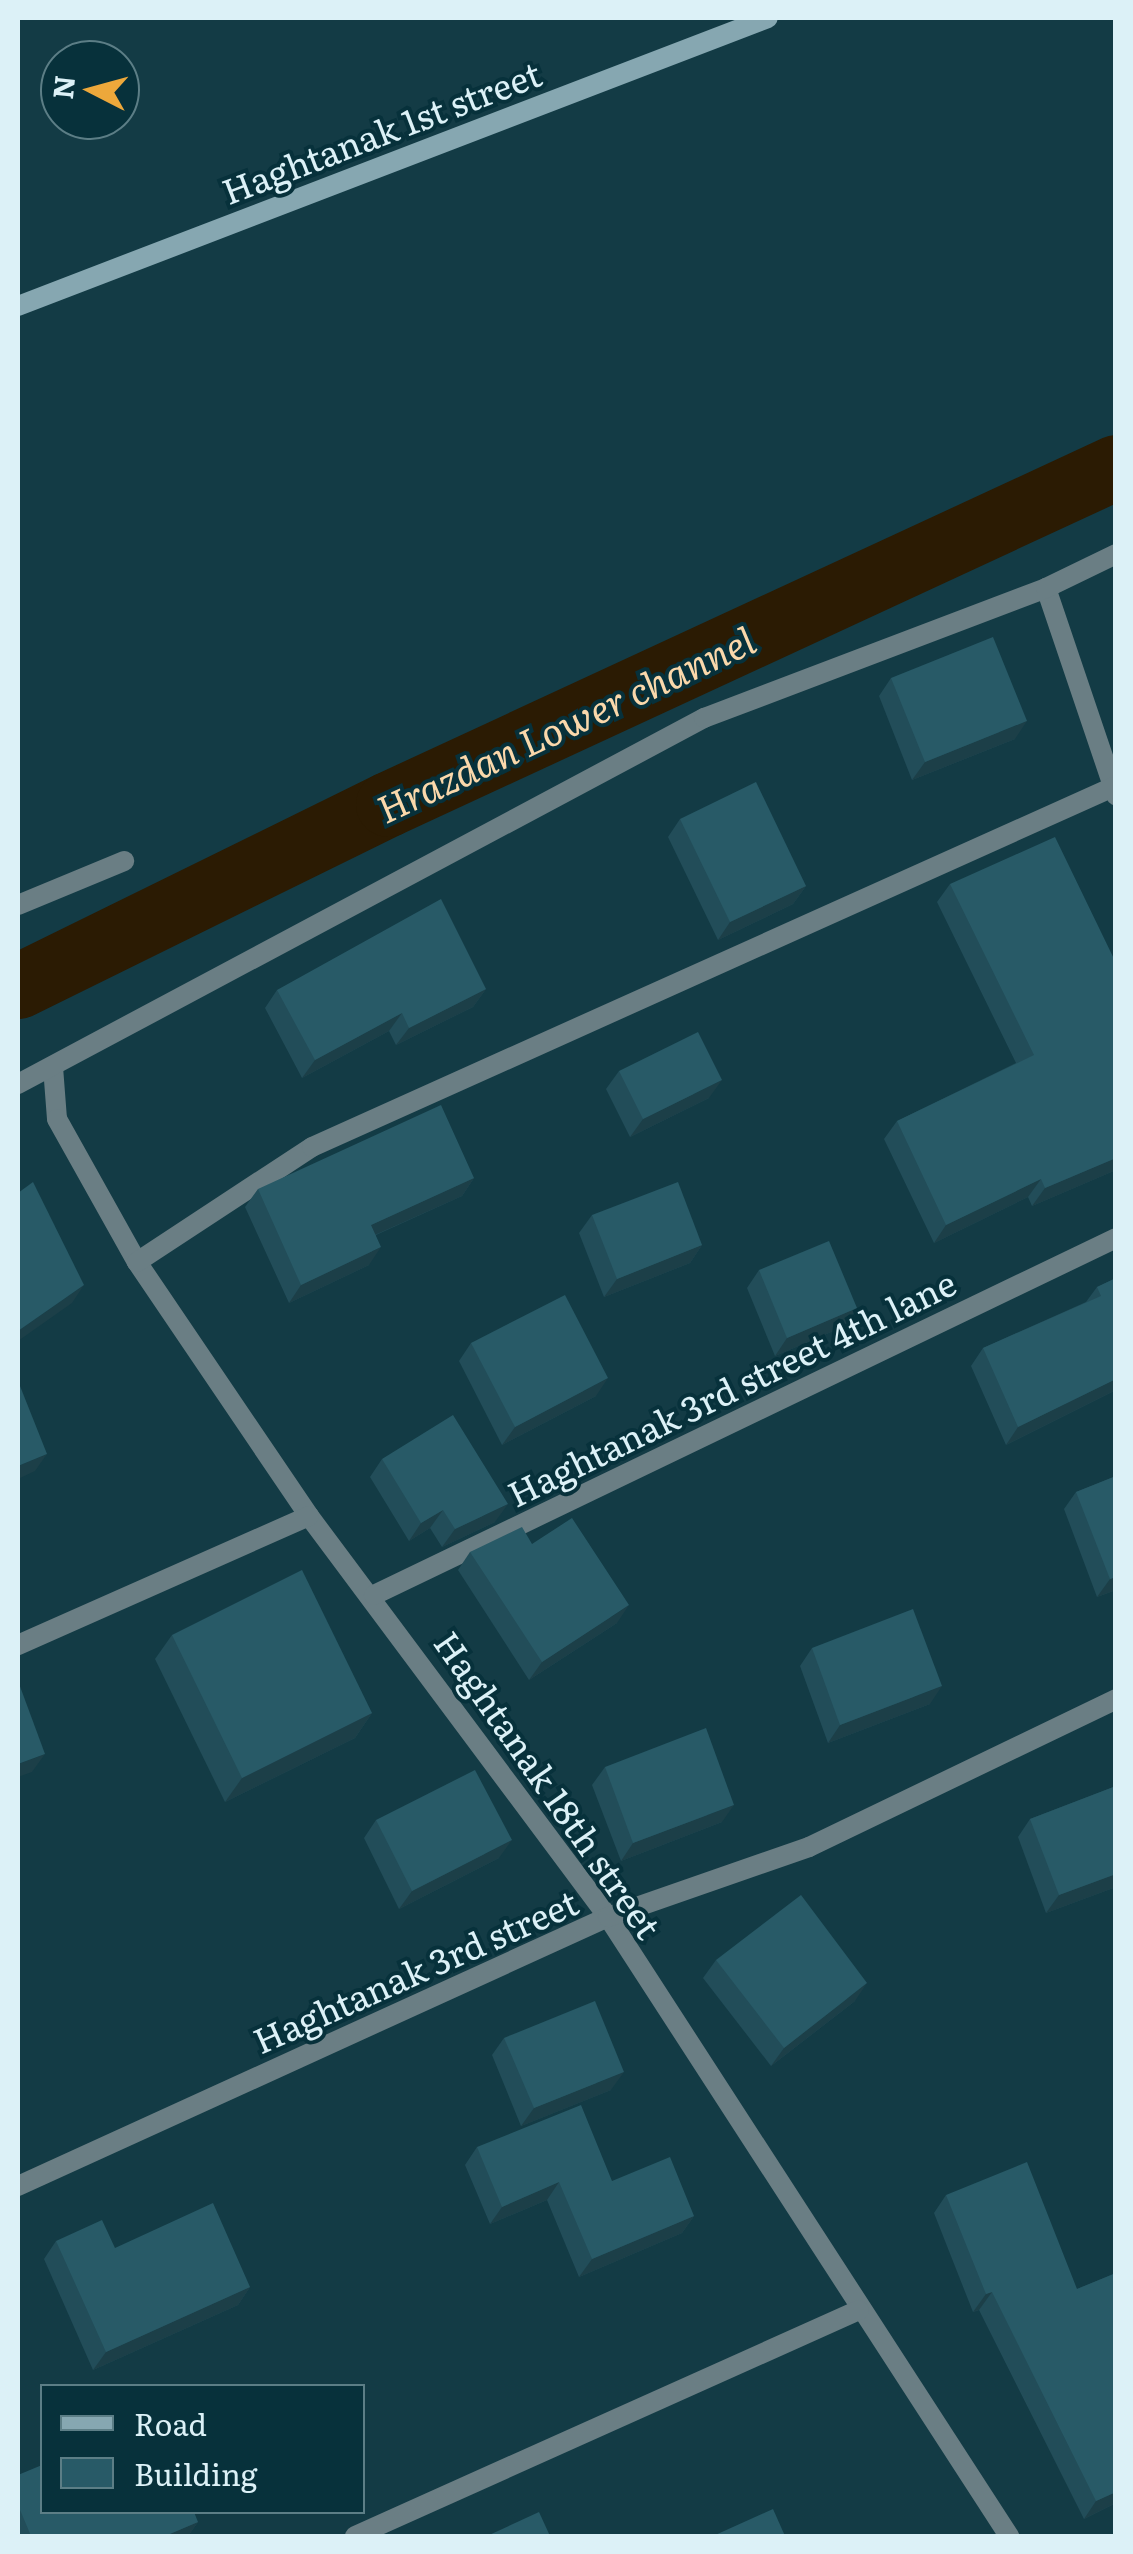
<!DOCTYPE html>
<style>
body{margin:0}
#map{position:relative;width:1133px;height:2554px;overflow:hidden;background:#133b45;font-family:Literata,serif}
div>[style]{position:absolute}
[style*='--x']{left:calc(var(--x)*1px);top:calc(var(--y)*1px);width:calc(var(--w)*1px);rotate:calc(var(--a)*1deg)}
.canal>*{height:65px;margin:-32.5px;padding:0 32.5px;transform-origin:32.5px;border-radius:32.5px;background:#2b1b03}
.lane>*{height:20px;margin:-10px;padding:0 10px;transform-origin:10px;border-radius:10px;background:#6a7e84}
.street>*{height:20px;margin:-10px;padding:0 10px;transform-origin:10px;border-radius:10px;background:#6a7e84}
.secondary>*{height:20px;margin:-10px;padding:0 10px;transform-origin:10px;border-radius:10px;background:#86a7b1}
.wall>*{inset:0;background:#224d59}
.shaded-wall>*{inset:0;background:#1c3f48}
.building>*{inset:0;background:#285a67}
span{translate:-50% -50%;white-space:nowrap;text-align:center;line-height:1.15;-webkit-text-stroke:8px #07313b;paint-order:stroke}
.street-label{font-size:35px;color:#dcf1f7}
.water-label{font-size:38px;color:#fad8ab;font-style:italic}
.frame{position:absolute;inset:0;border:20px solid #dcf1f7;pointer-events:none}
.legend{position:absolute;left:40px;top:2384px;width:325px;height:130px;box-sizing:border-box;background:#07313b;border:2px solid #5c7e86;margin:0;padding:12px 18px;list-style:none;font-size:30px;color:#dcf1f7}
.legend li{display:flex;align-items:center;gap:20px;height:50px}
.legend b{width:50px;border:2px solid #5c7e86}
.north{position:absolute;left:40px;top:40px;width:100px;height:100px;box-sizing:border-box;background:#07313b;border:2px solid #5c7e86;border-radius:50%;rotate:276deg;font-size:28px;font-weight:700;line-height:40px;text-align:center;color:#dcf1f7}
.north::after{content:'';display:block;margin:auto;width:35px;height:45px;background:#eda83b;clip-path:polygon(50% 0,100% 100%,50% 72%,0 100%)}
</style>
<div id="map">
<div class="canal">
<div style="--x:18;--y:986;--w:412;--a:-26.2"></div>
<div style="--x:388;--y:804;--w:802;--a:-24.84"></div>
</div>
<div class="lane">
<div style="--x:18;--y:905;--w:115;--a:-22.5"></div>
</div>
<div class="street">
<div style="--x:1046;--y:588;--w:219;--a:71.3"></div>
<div style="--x:53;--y:1067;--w:52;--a:85.6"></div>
<div style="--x:57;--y:1119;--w:164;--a:60.8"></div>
<div style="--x:137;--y:1262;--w:307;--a:55.9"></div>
<div style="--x:309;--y:1516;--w:500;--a:53.29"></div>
<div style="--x:608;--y:1917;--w:738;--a:57.06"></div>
<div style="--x:18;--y:1084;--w:778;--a:-28.08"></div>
<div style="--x:704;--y:718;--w:366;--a:-20.8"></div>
<div style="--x:1046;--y:588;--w:78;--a:-25.9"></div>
<div style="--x:137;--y:1262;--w:209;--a:-33.3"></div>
<div style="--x:312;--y:1147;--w:878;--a:-24.2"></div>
<div style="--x:374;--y:1595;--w:823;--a:-25.69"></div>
<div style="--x:18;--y:1645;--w:318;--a:-23.9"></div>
<div style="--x:18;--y:2186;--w:648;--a:-24.51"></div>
<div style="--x:608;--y:1917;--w:213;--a:-19.2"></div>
<div style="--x:809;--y:1847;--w:341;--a:-25.7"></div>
<div style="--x:355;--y:2536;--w:552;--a:-24.15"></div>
</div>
<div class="secondary">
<div style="--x:18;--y:306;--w:803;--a:-21.01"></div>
</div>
<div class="wall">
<div style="clip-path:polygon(891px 678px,1015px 739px,912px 780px,879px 696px)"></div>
<div style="clip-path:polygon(680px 819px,806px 886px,793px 904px,718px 940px,668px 837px)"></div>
<div style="clip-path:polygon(950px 884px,1116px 963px,1116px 1170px,1032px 1206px,1028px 1197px,934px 1243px,884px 1139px,897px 1121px,1016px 1063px,937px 902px)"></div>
<div style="clip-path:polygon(486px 989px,473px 1007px,396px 1045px,389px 1031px,302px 1078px,265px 1008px,277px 990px)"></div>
<div style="clip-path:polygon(619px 1071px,709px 1098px,630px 1137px,606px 1089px)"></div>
<div style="clip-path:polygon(474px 1178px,462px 1196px,376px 1235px,369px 1265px,289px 1303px,245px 1207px,258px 1189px)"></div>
<div style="clip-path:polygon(592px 1215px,702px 1245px,690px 1263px,604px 1297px,579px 1233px)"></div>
<div style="clip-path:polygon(759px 1270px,857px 1308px,845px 1326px,775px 1356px,747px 1288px)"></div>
<div style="clip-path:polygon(1116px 1278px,1116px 1390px,1006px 1445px,971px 1366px,983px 1348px,1086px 1302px,1097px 1287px)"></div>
<div style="clip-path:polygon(471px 1343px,596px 1396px,502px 1445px,459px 1361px)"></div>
<div style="clip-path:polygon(382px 1459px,495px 1522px,442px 1547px,430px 1528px,409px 1541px,370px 1477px)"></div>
<div style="clip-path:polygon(1116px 1476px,1116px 1590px,1097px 1597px,1064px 1509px,1076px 1492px)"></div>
<div style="clip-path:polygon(532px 1544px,617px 1623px,529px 1680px,458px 1570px,470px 1552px)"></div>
<div style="clip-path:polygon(172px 1635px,372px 1713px,355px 1738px,225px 1802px,155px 1659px)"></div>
<div style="clip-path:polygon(812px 1648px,930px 1704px,828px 1743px,800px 1666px)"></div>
<div style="clip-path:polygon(605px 1767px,722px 1822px,621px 1861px,592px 1785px)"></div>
<div style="clip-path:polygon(1116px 1786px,1116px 1887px,1046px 1913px,1018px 1837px,1030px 1819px)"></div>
<div style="clip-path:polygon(376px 1820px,499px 1858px,399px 1909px,364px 1838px)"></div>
<div style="clip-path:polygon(716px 1960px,855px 2001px,771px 2066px,703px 1978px)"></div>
<div style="clip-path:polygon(504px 2038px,611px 2090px,521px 2126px,492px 2055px)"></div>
<div style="clip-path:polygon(477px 2147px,612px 2181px,694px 2216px,682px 2233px,579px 2277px,547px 2200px,490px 2224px,465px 2165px)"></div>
<div style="clip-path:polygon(946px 2195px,1077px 2289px,1116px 2273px,1116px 2503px,1084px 2519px,979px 2310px,973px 2312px,934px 2213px)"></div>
<div style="clip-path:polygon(56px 2241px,115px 2248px,250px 2287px,238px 2305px,93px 2370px,44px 2259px)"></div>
<div style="clip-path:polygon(18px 2475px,198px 2522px,188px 2536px,18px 2536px)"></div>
</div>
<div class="shaded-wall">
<div style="clip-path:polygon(1027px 721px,1015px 739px,912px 780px,925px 762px)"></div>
<div style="clip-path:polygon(806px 886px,793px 904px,718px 940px,730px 922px)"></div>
<div style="clip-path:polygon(486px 989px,473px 1007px,396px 1045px,409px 1028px)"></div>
<div style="clip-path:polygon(402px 1013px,389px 1031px,302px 1078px,315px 1060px)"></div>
<div style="clip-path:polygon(722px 1080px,709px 1098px,630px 1137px,643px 1119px)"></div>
<div style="clip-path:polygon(1116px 1158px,1116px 1170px,1032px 1206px,1045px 1188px)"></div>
<div style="clip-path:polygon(474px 1178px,462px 1196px,359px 1242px,371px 1225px)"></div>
<div style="clip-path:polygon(1041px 1179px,1028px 1197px,934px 1243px,946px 1225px)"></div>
<div style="clip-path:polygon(702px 1245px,690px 1263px,604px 1297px,617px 1279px)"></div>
<div style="clip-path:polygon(381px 1247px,369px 1265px,289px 1303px,301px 1285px)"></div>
<div style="clip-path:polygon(84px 1285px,72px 1303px,18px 1341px,18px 1331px)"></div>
<div style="clip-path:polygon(857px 1308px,845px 1326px,775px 1356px,787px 1338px)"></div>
<div style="clip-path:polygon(608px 1378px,596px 1396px,502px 1445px,515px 1427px)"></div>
<div style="clip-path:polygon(1116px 1379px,1116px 1390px,1006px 1445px,1018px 1427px)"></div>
<div style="clip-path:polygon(47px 1454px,35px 1471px,18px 1479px,18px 1466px)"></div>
<div style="clip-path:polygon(508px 1504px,495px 1522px,442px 1547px,455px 1529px)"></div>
<div style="clip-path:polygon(443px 1510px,430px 1528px,409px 1541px,421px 1523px)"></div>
<div style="clip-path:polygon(1116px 1577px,1116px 1590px,1097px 1597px,1110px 1579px)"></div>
<div style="clip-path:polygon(629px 1605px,617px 1623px,529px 1680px,542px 1662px)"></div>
<div style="clip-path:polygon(942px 1686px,930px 1704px,828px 1743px,840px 1725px)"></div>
<div style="clip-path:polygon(372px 1713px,355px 1738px,225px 1802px,242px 1778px)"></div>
<div style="clip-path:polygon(45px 1754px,32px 1772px,18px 1777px,18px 1764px)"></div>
<div style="clip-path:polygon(734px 1805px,722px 1822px,621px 1861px,633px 1843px)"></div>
<div style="clip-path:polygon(512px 1840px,499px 1858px,399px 1909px,412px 1891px)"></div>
<div style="clip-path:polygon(1116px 1874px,1116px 1887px,1046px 1913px,1059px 1895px)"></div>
<div style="clip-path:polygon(867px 1983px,855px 2001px,771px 2066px,784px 2048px)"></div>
<div style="clip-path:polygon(624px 2072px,611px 2090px,521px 2126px,534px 2108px)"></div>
<div style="clip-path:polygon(559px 2182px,547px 2200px,490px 2224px,502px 2207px)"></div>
<div style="clip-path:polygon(694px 2216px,682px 2233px,579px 2277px,592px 2259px)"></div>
<div style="clip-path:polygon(250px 2287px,238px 2305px,93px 2370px,106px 2352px)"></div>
<div style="clip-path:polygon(992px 2292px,979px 2310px,973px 2312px,986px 2294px)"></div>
<div style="clip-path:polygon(1116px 2492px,1116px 2503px,1084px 2519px,1096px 2501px)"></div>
<div style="clip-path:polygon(198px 2522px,188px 2536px,165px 2536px)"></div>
</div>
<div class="building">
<div style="clip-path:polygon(993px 637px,1027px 721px,925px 762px,891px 678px)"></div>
<div style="clip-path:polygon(756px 782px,806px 886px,730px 922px,680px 819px)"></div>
<div style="clip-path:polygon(1055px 837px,1116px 963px,1116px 1158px,1045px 1188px,1041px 1179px,946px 1225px,897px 1121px,1034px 1055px,950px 884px)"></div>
<div style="clip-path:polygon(441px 899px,486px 989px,409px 1028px,402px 1013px,315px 1060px,277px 990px)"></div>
<div style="clip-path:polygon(698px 1032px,722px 1080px,643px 1119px,619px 1071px)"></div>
<div style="clip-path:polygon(441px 1105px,474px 1178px,371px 1225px,381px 1247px,301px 1285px,258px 1189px)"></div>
<div style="clip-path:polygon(33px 1182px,84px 1285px,18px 1331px,18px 1193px)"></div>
<div style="clip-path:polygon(678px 1182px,702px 1245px,617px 1279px,592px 1215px)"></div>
<div style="clip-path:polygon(829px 1241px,857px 1308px,787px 1338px,759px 1270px)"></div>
<div style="clip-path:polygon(1116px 1278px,1116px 1379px,1018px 1427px,983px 1348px,1101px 1296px,1097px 1287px)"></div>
<div style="clip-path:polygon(565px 1295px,608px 1378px,515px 1427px,471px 1343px)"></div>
<div style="clip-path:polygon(18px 1381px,47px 1454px,18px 1466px)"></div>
<div style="clip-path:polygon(453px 1415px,508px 1504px,455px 1529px,443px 1510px,421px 1523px,382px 1459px)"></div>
<div style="clip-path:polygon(1116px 1476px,1116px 1577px,1110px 1579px,1076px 1492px)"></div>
<div style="clip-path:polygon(572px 1518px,629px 1605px,542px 1662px,470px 1552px,522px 1527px,532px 1544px)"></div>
<div style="clip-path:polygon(302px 1570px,372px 1713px,242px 1778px,172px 1635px)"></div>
<div style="clip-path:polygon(913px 1609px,942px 1686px,840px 1725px,812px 1648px)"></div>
<div style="clip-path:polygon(18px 1681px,45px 1754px,18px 1764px)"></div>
<div style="clip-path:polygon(706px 1728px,734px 1805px,633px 1843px,605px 1767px)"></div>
<div style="clip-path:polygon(475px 1770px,512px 1840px,412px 1891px,376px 1820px)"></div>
<div style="clip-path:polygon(1116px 1786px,1116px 1874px,1059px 1895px,1030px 1819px)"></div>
<div style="clip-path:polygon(801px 1895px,867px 1983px,784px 2048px,716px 1960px)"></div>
<div style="clip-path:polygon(595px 2001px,624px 2072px,534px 2108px,504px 2038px)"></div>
<div style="clip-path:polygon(581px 2105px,612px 2181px,670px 2157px,694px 2216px,592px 2259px,559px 2182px,502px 2207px,477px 2147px)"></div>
<div style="clip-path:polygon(1027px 2162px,1077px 2289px,1116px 2273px,1116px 2492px,1096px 2501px,992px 2292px,986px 2294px,946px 2195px)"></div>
<div style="clip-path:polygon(213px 2203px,250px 2287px,106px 2352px,56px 2241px,102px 2220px,115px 2248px)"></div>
<div style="clip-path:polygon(42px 2465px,42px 2512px,194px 2512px,198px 2522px,165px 2536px,31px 2536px,18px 2505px,18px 2475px)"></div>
<div style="clip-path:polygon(773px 2509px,785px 2536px,713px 2536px)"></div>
<div style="clip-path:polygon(539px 2512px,550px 2536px,487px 2536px)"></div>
</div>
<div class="street-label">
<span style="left:381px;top:131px;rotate:-21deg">Haghtanak 1st street</span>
<span style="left:731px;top:1387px;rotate:-26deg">Haghtanak 3rd street 4th lane</span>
<span style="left:549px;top:1784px;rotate:55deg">Haghtanak 18th street</span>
<span style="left:415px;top:1970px;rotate:-24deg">Haghtanak 3rd street</span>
</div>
<div class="water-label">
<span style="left:565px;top:723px;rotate:-25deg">Hrazdan Lower channel</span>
</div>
<div class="frame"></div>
<ul class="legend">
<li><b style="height:12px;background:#86a7b1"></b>Road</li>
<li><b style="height:28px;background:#285a67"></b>Building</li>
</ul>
<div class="north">N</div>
</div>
